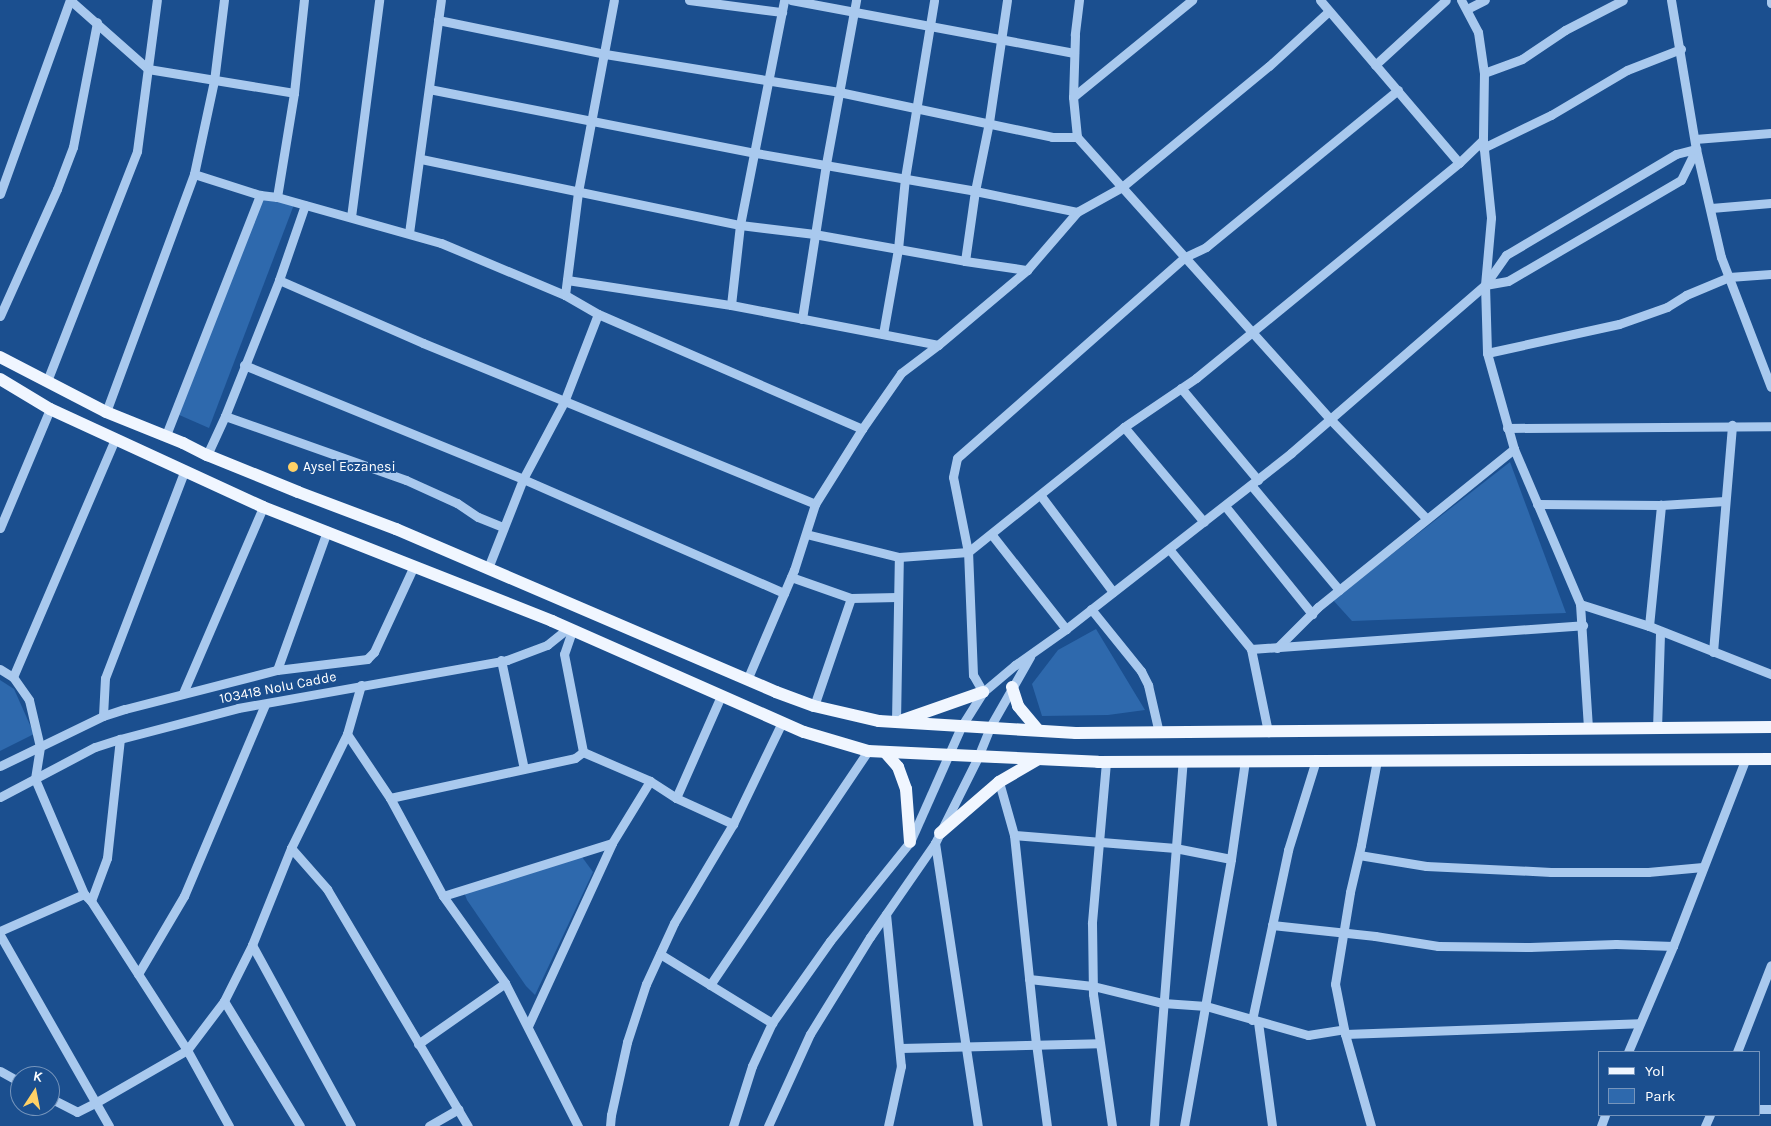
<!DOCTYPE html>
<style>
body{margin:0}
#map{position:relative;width:1771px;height:1126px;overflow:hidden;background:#1b4f8f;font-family:Karla,sans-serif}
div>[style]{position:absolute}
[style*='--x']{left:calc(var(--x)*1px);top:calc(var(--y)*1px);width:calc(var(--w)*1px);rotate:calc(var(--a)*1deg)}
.green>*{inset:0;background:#2e69ad}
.minor>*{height:9px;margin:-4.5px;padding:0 4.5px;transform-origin:4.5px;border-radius:4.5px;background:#a9c9ee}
.major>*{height:12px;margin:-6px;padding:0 6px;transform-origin:6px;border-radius:6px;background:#f0f6ff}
.dots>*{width:14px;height:14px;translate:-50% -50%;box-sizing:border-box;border:2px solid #1b4f8f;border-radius:50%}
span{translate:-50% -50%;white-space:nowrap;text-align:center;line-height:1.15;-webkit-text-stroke:4px #1b4f8f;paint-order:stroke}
.poi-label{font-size:14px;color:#fff}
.left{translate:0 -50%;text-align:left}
.street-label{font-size:14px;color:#fff}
.legend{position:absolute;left:1598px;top:1051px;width:162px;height:65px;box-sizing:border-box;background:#1b4f8f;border:1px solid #7695bc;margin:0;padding:6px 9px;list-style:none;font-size:15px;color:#fff}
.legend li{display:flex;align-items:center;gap:10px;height:25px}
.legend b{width:25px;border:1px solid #7695bc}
.north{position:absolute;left:10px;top:1066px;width:50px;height:50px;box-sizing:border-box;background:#1b4f8f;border:1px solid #7695bc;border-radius:50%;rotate:11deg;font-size:14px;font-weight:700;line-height:20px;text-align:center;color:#fff}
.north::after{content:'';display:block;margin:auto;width:18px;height:22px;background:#ffd166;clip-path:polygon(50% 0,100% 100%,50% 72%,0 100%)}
</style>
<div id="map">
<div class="green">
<div style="clip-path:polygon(264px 194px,295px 202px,209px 428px,177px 414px)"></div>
<div style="clip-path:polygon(1510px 462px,1566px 613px,1352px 621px,1333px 600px)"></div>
<div style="clip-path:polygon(1096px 629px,1145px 710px,1108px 715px,1042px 716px,1032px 684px,1058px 650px)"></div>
<div style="clip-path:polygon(0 680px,14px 689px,34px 734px,0 751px)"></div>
<div style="clip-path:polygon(582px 857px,593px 872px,535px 995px,526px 986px,467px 900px,464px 892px)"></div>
</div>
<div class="minor">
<div style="--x:70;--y:0;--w:104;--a:41.5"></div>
<div style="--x:148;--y:69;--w:148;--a:9.3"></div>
<div style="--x:689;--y:0;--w:94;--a:7.4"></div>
<div style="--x:791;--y:0;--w:288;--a:10.6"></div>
<div style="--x:1079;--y:0;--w:35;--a:97"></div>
<div style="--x:1075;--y:35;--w:62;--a:91.8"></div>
<div style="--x:1073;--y:97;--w:40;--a:84.3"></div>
<div style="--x:1077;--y:137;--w:379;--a:48.1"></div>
<div style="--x:1330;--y:419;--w:138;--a:45.9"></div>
<div style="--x:1320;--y:0;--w:214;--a:49.5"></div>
<div style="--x:1461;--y:0;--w:36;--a:62"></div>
<div style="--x:1478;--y:32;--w:41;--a:81.7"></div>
<div style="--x:1484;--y:73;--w:67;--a:90.9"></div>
<div style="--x:1483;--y:140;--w:78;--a:84.1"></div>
<div style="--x:1491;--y:218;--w:67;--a:95.1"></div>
<div style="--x:1485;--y:285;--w:68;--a:88.3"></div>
<div style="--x:1487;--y:353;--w:100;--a:74.3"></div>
<div style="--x:1514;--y:449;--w:168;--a:66.9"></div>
<div style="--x:1580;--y:604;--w:124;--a:86.3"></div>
<div style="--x:1671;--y:0;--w:151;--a:80.5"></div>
<div style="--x:1696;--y:149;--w:111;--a:77"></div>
<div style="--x:1721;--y:257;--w:139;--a:69"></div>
<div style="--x:1771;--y:0;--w:3;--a:90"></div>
<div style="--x:1467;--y:9;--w:20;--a:-27"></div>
<div style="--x:438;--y:20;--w:170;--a:11.5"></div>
<div style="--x:605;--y:54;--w:237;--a:9.2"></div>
<div style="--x:839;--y:92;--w:218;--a:11.9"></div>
<div style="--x:1052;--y:137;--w:25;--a:0"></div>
<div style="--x:1375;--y:65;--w:96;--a:-42.5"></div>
<div style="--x:1484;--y:73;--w:40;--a:-20.2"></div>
<div style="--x:1522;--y:59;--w:52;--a:-34"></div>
<div style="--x:1565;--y:30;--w:65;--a:-27.3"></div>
<div style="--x:429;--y:89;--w:333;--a:11.1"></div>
<div style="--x:756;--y:153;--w:222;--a:9.8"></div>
<div style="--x:975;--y:191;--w:104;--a:11.6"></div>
<div style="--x:1073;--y:97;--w:154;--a:-39.2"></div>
<div style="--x:1695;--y:139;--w:76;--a:-4.5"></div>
<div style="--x:1483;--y:148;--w:76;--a:-25.9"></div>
<div style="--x:1551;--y:115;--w:88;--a:-30.6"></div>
<div style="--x:1627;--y:70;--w:58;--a:-21.3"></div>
<div style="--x:421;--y:159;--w:326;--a:11.7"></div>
<div style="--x:740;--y:225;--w:75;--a:6.9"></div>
<div style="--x:814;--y:234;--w:153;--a:10.1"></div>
<div style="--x:965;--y:261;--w:63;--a:8.3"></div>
<div style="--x:194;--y:174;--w:69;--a:17.7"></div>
<div style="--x:260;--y:195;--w:17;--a:7"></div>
<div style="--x:277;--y:197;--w:170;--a:15.7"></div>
<div style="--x:441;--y:243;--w:134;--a:22.8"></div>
<div style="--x:565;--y:295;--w:38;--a:30"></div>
<div style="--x:598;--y:314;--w:288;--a:23.5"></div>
<div style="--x:0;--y:194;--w:206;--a:-70.2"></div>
<div style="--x:277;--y:197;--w:105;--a:-80.7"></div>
<div style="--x:294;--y:93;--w:94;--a:-83.9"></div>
<div style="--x:1711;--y:208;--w:60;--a:-4.8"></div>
<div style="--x:351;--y:217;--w:219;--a:-82.6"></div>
<div style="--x:409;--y:233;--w:235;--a:-82.2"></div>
<div style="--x:965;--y:261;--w:71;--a:-81.9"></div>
<div style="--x:975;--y:191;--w:70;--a:-78.5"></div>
<div style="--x:989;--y:122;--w:123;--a:-81.6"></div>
<div style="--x:279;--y:280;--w:157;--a:23.6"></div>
<div style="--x:423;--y:343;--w:424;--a:22.3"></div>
<div style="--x:567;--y:280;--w:166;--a:8.7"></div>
<div style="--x:731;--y:305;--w:211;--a:10.9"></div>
<div style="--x:1485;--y:285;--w:23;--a:-10"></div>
<div style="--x:1508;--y:281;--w:200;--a:-30.3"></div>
<div style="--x:1681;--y:180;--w:34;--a:-64"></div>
<div style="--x:565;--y:295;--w:104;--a:-82.8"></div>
<div style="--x:578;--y:192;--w:195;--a:-79.4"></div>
<div style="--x:731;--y:305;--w:81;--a:-83.6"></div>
<div style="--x:740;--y:225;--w:229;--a:-78.9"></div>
<div style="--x:0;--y:316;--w:139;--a:-65.8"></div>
<div style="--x:57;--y:189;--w:45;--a:-69.1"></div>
<div style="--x:73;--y:147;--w:127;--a:-79.1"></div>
<div style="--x:802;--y:319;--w:157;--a:-81.2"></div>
<div style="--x:826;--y:164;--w:167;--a:-79.6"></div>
<div style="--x:883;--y:334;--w:86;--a:-80"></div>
<div style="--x:898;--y:249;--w:71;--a:-84.4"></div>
<div style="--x:905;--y:178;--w:180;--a:-80.7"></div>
<div style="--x:1487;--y:353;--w:135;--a:-12.4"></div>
<div style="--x:1619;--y:324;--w:51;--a:-19.5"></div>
<div style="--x:1667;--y:307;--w:22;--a:-32"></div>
<div style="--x:1686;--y:295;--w:47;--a:-22.7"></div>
<div style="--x:1729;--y:277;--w:42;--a:-4.1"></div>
<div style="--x:244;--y:365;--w:301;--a:22.2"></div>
<div style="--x:523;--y:479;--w:285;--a:23.6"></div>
<div style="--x:47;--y:381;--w:247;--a:-68.6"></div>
<div style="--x:137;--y:151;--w:152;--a:-82.5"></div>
<div style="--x:1181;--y:388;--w:120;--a:50.1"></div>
<div style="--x:106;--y:412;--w:254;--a:-69.7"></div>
<div style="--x:194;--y:174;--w:95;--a:-77.9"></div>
<div style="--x:214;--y:81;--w:82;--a:-83"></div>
<div style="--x:225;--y:416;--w:192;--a:19.5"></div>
<div style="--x:406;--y:480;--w:56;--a:24.3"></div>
<div style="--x:457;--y:503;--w:25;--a:34"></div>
<div style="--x:478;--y:517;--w:27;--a:22"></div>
<div style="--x:1124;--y:427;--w:124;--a:49.9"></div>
<div style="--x:1507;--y:428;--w:264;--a:-0.4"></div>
<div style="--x:166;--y:435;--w:258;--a:-68.6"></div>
<div style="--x:207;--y:455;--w:43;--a:-65.2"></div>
<div style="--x:225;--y:416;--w:146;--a:-68.3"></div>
<div style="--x:279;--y:280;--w:79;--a:-70.9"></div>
<div style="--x:1251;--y:485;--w:137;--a:50"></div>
<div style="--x:1041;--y:496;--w:120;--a:53.1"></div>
<div style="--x:1537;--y:504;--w:124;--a:0.5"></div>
<div style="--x:1661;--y:505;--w:64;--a:-3.6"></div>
<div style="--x:1225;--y:506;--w:139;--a:51.1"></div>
<div style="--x:0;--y:528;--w:129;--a:-67.2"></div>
<div style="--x:806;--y:534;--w:96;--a:13.9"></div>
<div style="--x:899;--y:557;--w:69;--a:-4.1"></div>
<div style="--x:968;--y:552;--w:200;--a:-38.7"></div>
<div style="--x:1124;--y:427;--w:87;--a:-34.2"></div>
<div style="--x:1196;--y:378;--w:340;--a:-39.3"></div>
<div style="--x:1459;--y:163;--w:33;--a:-44"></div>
<div style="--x:992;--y:535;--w:120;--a:51.8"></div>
<div style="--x:1169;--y:549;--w:129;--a:50.6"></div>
<div style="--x:1251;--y:649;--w:85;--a:78.4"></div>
<div style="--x:488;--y:568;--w:96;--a:-68.5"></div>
<div style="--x:523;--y:479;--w:87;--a:-62"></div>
<div style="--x:564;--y:402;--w:94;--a:-68.9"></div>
<div style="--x:791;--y:577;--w:64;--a:19.3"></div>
<div style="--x:851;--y:598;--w:46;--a:-1.2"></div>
<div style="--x:1580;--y:604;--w:72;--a:17.7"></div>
<div style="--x:1649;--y:626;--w:131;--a:21.5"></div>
<div style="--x:1091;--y:609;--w:80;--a:51.1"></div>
<div style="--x:1141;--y:671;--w:16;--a:63"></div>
<div style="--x:1148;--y:685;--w:49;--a:77.1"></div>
<div style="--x:1649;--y:626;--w:122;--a:-84.3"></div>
<div style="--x:572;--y:631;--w:24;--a:109"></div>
<div style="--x:564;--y:654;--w:100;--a:79"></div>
<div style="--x:1277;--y:648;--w:58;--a:-45"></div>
<div style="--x:1318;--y:607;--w:252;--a:-38.9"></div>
<div style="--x:1251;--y:649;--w:333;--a:-4.1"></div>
<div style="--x:1713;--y:652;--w:228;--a:-85.2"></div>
<div style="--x:501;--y:660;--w:111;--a:78.1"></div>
<div style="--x:0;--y:669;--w:15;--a:32"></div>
<div style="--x:13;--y:677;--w:28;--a:55"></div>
<div style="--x:29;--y:700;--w:48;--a:76.8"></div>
<div style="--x:40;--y:747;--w:32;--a:99"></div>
<div style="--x:35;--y:779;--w:125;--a:66.9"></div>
<div style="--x:84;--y:894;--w:10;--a:45"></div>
<div style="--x:91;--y:901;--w:177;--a:57.2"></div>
<div style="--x:187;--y:1050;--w:87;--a:61.1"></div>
<div style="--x:277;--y:670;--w:148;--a:-70.2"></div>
<div style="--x:13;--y:677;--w:259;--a:-66.8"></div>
<div style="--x:747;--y:680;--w:120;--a:-66.9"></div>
<div style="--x:794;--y:570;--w:69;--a:-72.3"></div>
<div style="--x:815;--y:504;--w:89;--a:-57.9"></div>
<div style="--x:862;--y:429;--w:68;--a:-55.1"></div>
<div style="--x:901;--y:373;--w:46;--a:-37.1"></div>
<div style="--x:938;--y:345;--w:116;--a:-40.1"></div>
<div style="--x:1027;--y:270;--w:77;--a:-49.2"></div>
<div style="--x:1077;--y:212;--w:51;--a:-29.1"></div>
<div style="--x:1122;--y:187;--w:190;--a:-39.5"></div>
<div style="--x:1269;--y:66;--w:81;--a:-42.5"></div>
<div style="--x:983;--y:692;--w:20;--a:-120"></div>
<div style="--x:973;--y:675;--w:123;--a:-92.3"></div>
<div style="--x:968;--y:552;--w:76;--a:-101.3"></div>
<div style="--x:953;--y:477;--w:19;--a:-78"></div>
<div style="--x:957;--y:458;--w:304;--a:-41.4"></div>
<div style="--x:1185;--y:257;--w:23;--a:-25"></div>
<div style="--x:1206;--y:247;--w:248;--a:-39.3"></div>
<div style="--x:183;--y:693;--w:202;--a:-66.7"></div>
<div style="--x:814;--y:706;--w:114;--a:-71.1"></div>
<div style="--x:103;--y:716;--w:38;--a:-87"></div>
<div style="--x:105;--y:678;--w:221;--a:-69"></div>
<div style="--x:896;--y:722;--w:165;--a:-89"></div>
<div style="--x:1657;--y:729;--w:97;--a:-88.2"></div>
<div style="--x:347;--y:734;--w:77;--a:56.1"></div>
<div style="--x:390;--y:798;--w:111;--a:61.6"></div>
<div style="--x:443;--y:896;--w:107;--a:54.5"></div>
<div style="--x:505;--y:983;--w:161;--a:63"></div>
<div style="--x:1106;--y:762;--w:162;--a:95"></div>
<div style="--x:1092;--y:923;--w:71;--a:89.2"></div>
<div style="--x:1093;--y:994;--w:133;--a:81.8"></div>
<div style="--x:0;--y:766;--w:114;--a:-25.9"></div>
<div style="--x:103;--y:716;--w:23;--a:-18"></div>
<div style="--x:125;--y:709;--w:157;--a:-14.4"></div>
<div style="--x:277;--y:670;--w:91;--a:-7"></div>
<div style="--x:367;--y:659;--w:10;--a:-45"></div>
<div style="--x:374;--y:652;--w:93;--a:-65.1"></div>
<div style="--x:999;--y:782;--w:55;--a:74.2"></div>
<div style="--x:1014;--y:835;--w:209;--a:84"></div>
<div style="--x:1036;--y:1043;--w:84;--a:82.5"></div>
<div style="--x:0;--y:797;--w:107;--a:-27.8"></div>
<div style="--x:95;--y:747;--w:26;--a:-18"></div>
<div style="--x:120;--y:739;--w:122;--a:-14.7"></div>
<div style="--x:238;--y:708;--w:273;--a:-10.1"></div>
<div style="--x:507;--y:660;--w:43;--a:-20.6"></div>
<div style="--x:547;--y:645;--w:26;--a:-39"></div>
<div style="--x:390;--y:798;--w:189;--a:-12.2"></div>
<div style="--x:575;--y:758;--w:10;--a:-37"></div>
<div style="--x:583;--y:752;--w:73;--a:23.4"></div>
<div style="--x:650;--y:781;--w:31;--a:33"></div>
<div style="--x:676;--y:798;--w:63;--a:24.5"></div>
<div style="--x:676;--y:798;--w:111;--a:-66.2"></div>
<div style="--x:1014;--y:835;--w:162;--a:4.6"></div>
<div style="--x:1175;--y:848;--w:57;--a:11.1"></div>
<div style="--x:935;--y:843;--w:286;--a:81.4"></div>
<div style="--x:291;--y:848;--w:55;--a:48.7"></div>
<div style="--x:327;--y:889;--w:276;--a:59.3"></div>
<div style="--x:1359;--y:855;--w:68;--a:9.3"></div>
<div style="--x:1426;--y:866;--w:125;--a:2.7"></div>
<div style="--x:1551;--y:872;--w:97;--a:0"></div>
<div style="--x:1648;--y:872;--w:55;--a:-5.2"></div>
<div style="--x:443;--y:896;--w:177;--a:-17.4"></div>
<div style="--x:91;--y:901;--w:46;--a:-69.6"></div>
<div style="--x:107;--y:858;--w:120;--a:-83.8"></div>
<div style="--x:886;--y:914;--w:153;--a:84.4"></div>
<div style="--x:901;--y:1066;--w:61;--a:102.2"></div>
<div style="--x:1272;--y:925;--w:104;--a:6.1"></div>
<div style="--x:1375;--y:936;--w:64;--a:9"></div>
<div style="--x:1438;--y:946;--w:92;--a:0.6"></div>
<div style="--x:1530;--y:947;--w:86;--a:-2"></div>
<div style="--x:1616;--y:944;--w:57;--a:2"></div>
<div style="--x:0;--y:931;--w:92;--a:-23.8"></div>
<div style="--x:0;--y:935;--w:220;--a:60.3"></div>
<div style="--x:252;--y:945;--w:206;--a:61.3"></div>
<div style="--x:660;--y:954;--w:132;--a:31.6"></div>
<div style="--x:138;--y:974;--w:91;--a:-59.5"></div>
<div style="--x:184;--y:896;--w:208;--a:-67.1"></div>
<div style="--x:1029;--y:979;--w:64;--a:6.2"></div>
<div style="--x:1093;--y:986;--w:72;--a:13.7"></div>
<div style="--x:1163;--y:1003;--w:43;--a:4"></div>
<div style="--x:1206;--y:1006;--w:106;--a:15.9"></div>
<div style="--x:1308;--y:1035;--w:36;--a:-9"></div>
<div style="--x:710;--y:985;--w:282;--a:-56"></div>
<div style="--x:224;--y:1001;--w:146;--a:58.7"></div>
<div style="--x:1252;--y:1020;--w:174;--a:-78"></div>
<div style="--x:1288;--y:850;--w:94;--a:-72.7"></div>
<div style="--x:1258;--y:1022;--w:105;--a:82.3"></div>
<div style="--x:528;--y:1026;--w:201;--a:-65.3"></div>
<div style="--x:612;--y:843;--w:73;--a:-58.5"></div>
<div style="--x:1345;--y:1034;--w:294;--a:-2.1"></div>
<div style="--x:418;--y:1044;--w:106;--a:-35"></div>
<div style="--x:900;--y:1048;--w:199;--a:-1.4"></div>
<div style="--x:1628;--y:1052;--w:115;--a:-67"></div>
<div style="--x:1673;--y:946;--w:202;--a:-68.8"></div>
<div style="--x:1737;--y:1052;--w:93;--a:-68.7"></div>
<div style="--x:0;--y:1071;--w:23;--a:29"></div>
<div style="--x:50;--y:1098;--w:30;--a:27"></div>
<div style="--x:77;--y:1112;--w:20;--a:-27"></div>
<div style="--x:95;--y:1103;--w:106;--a:-29.9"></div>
<div style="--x:187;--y:1050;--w:61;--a:-52.9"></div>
<div style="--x:224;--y:1001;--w:63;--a:-63.4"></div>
<div style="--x:252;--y:945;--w:105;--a:-68.1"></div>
<div style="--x:291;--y:848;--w:127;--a:-63.8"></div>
<div style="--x:347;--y:734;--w:51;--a:-74.1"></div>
<div style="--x:1760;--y:1109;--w:11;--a:0"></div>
<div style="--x:429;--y:1126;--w:34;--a:-30"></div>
<div style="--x:610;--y:1126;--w:11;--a:-85"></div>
<div style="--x:611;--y:1115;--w:75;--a:-77.6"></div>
<div style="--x:627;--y:1042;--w:61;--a:-71.9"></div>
<div style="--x:646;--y:984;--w:67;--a:-65.3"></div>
<div style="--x:674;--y:923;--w:115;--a:-59.2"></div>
<div style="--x:733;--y:824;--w:113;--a:-64.3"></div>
<div style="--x:733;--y:1126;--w:63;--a:-72.4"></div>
<div style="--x:752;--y:1066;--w:47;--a:-65.1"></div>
<div style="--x:772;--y:1023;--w:100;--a:-54.7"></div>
<div style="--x:830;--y:941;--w:127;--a:-51.1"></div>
<div style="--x:910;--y:842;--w:126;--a:-66.1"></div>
<div style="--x:961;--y:727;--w:41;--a:-57.8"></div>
<div style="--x:983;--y:692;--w:42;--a:-40.2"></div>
<div style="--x:1015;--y:665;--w:62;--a:-35.2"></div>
<div style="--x:1066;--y:629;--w:286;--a:-38"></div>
<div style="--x:1291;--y:453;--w:257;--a:-40.9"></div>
<div style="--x:1485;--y:285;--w:37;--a:-55"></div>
<div style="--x:1506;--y:255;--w:198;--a:-30.7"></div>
<div style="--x:1676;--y:154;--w:21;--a:-14"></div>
<div style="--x:768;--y:1126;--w:101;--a:-65.5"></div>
<div style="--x:810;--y:1034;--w:114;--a:-58.3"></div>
<div style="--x:870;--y:937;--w:114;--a:-55.3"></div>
<div style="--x:935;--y:843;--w:96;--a:-63.4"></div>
<div style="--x:978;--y:757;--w:32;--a:-68"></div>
<div style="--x:990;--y:727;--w:81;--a:-60.3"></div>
<div style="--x:1154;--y:1126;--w:366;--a:-85.5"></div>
<div style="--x:1184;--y:1126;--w:271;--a:-80"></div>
<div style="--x:1231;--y:859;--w:99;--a:-81.9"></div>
<div style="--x:1371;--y:1126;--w:96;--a:-105.8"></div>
<div style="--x:1345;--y:1034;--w:51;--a:-101.3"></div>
<div style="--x:1335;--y:984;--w:93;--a:-80.7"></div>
<div style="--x:1350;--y:892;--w:48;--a:-76.8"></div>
<div style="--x:1361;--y:845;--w:86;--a:-79.3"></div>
<div style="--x:1601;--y:1126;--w:12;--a:-70"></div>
<div style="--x:1705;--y:1126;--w:12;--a:-66"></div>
</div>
<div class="major">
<div style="--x:0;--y:357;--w:119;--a:27.4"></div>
<div style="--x:106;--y:412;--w:83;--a:21.9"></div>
<div style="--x:183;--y:443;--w:27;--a:27"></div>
<div style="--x:207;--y:455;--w:98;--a:22.1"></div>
<div style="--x:298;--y:492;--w:105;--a:20.7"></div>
<div style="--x:396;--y:529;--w:413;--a:23.2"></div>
<div style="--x:776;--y:692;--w:40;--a:20.2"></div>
<div style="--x:814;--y:706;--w:67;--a:13"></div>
<div style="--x:879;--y:721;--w:197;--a:3.5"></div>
<div style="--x:1076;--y:733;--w:695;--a:-0.49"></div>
<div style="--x:0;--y:379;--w:58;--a:31"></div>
<div style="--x:50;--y:409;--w:234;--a:24.7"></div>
<div style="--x:263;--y:507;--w:311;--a:21.5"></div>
<div style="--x:552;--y:621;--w:275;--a:23.8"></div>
<div style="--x:804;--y:732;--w:67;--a:16.5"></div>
<div style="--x:868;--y:751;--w:230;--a:2.7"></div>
<div style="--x:1098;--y:762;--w:673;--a:-0.26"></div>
<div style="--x:1012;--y:687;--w:20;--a:72"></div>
<div style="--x:1018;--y:706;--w:31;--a:50"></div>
<div style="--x:903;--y:720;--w:85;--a:-19.3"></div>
<div style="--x:885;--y:752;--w:20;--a:49"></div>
<div style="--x:898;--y:767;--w:23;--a:70"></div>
<div style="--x:906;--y:789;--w:53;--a:85.7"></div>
<div style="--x:940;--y:833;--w:78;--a:-40.8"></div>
<div style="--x:999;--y:782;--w:44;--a:-30.1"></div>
</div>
<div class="dots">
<div style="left:293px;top:467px;background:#ffd166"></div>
</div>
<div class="poi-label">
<span class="left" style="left:303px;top:467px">Aysel Eczanesi</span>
</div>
<div class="street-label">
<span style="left:278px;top:688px;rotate:-11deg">103418 Nolu Cadde</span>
</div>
<ul class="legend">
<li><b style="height:6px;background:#f0f6ff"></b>Yol</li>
<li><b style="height:14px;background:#2e69ad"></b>Park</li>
</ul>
<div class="north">K</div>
</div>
